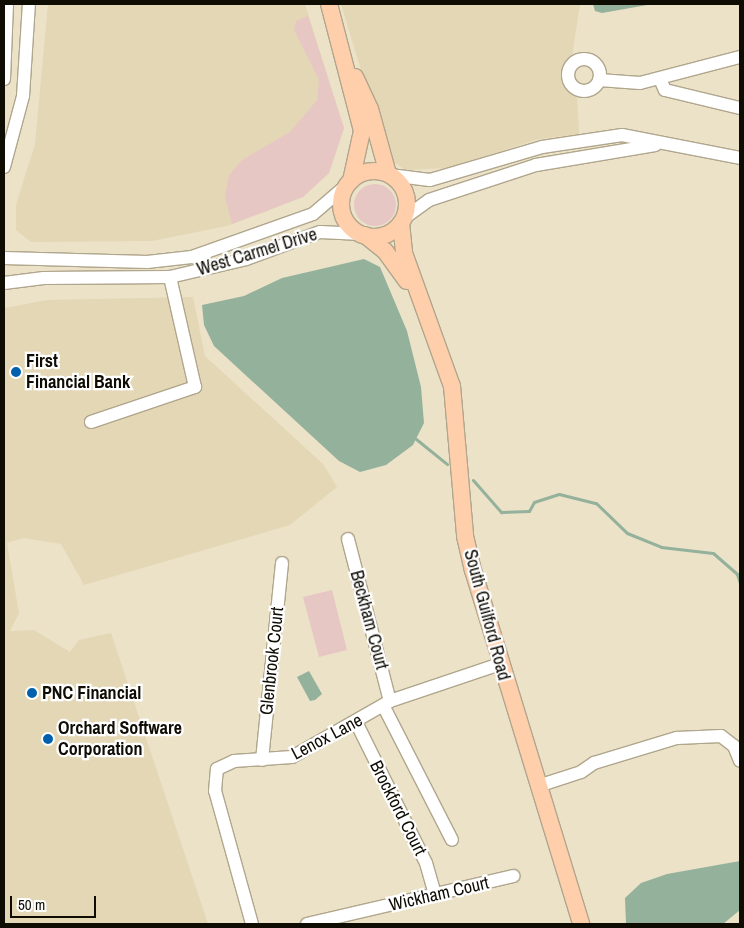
<!DOCTYPE html>
<style>
body{margin:0}
#map{position:relative;width:744px;height:928px;overflow:hidden;background:#ece2c7;font-family:"Archivo Narrow",sans-serif}
div>[style]{position:absolute}
[style*='--x']{left:calc(var(--x)*1px);top:calc(var(--y)*1px);width:calc(var(--w)*1px);rotate:calc(var(--a)*1deg)}
.built>*{inset:0;background:#e4d7b5}
.green>*{inset:0;background:#e7c7c4}
.round{border-radius:50%}
.water>*{inset:0;background:#94b19c}
.stream>*{height:3px;margin:-1.5px;padding:0 1.5px;transform-origin:1.5px;border-radius:1.5px;background:#94b19c}
.roads{filter:drop-shadow(1px 0 #b0a68d) drop-shadow(-1px 0 #b0a68d) drop-shadow(0 1px #b0a68d) drop-shadow(0 -1px #b0a68d)}
.minor>*{height:12px;margin:-6px;padding:0 6px;transform-origin:6px;border-radius:6px;background:#fff}
.minor>.ring{margin:-6px;padding:0;box-sizing:content-box;background:none;border:12px solid #fff;border-radius:50%}
.major>*{height:16px;margin:-8px;padding:0 8px;transform-origin:8px;border-radius:8px;background:#ffcfac}
.major>.ring{margin:-8px;padding:0;box-sizing:content-box;background:none;border:16px solid #ffcfac;border-radius:50%}
.dots>*{width:14px;height:14px;translate:-50% -50%;box-sizing:border-box;border:2px solid #fff;border-radius:50%}
span{translate:-50% -50%;white-space:nowrap;text-align:center;line-height:1.15;-webkit-text-stroke:4.5px #fff;paint-order:stroke}
.street-label{font-size:18px;color:#0f0c04}
.poi-label{font-size:18px;color:#0f0c04;font-weight:700}
.left{translate:0 -50%;text-align:left}
.frame{position:absolute;inset:0;border:5px solid #0f0c04;pointer-events:none}
.scale{position:absolute;left:10px;top:896px;width:86px;height:22px;box-sizing:border-box;border:2px solid #0f0c04;border-top:0;padding-left:6px;font-size:15px;line-height:18px;white-space:nowrap;color:#0f0c04;-webkit-text-stroke:4px #fff;paint-order:stroke}
</style>
<div id="map">
<div class="built">
<div style="clip-path:polygon(48px 4px,305px 4px,344px 128px,329px 173px,303px 197px,227px 226px,152px 241px,31px 242px,16px 230px,16px 205px,35px 144px)"></div>
<div style="clip-path:polygon(341px 4px,580px 4px,567px 90px,577px 96px,579px 134px,539px 139px,447px 168px,405px 170px,387px 157px)"></div>
<div style="clip-path:polygon(193px 297px,205px 356px,323px 464px,337px 487px,290px 525px,84px 585px,61px 544px,23px 538px,7px 543px,19px 613px,10px 631px,34px 630px,70px 652px,79px 640px,111px 633px,208px 924px,4px 924px,4px 308px,47px 300px)"></div>
</div>
<div class="green">
<div style="clip-path:polygon(308px 16px,344px 128px,329px 173px,303px 197px,232px 224px,225px 197px,229px 175px,242px 160px,290px 132px,317px 100px,319px 80px,294px 30px,296px 21px)"></div>
<div class="round" style="left:354px;top:184px;width:42px;height:42px"></div>
<div style="clip-path:polygon(332px 590px,347px 650px,319px 657px,303px 597px)"></div>
</div>
<div class="water">
<div style="clip-path:polygon(593px 4px,653px 4px,602px 13px,595px 11px)"></div>
<div style="clip-path:polygon(364px 259px,380px 267px,407px 331px,421px 387px,424px 423px,413px 445px,386px 465px,360px 472px,339px 461px,214px 346px,204px 325px,202px 305px,244px 296px,282px 278px)"></div>
<div style="clip-path:polygon(309px 671px,322px 694px,315px 700px,310px 701px,297px 677px)"></div>
<div style="clip-path:polygon(740px 861px,740px 910px,723px 924px,626px 924px,625px 898px,641px 883px,667px 874px)"></div>
</div>
<div class="stream">
<div style="--x:416;--y:439;--w:40;--a:39"></div>
<div style="--x:473;--y:480;--w:43;--a:48.8"></div>
<div style="--x:501;--y:512;--w:28;--a:-2"></div>
<div style="--x:529;--y:511;--w:10;--a:-61"></div>
<div style="--x:534;--y:502;--w:26;--a:-18"></div>
<div style="--x:559;--y:494;--w:38;--a:14"></div>
<div style="--x:596;--y:503;--w:43;--a:44.1"></div>
<div style="--x:627;--y:533;--w:37;--a:22"></div>
<div style="--x:661;--y:547;--w:52;--a:6.6"></div>
<div style="--x:713;--y:553;--w:32;--a:41"></div>
<div style="--x:737;--y:574;--w:9;--a:72"></div>
</div>
<div class="roads">
<div class="minor">
<div class="ring" style="left:568px;top:59px;width:20px;height:20px"></div>
<div style="--x:4;--y:79;--w:75;--a:-87.7"></div>
<div style="--x:660;--y:79;--w:12;--a:66"></div>
<div style="--x:665;--y:90;--w:77;--a:13.5"></div>
<div style="--x:599;--y:80;--w:41;--a:4.2"></div>
<div style="--x:640;--y:83;--w:103;--a:-14.6"></div>
<div style="--x:4;--y:167;--w:73;--a:-75"></div>
<div style="--x:23;--y:96;--w:92;--a:-86.3"></div>
<div style="--x:390;--y:175;--w:40;--a:7.1"></div>
<div style="--x:430;--y:180;--w:117;--a:-16.4"></div>
<div style="--x:542;--y:147;--w:81;--a:-8.5"></div>
<div style="--x:622;--y:135;--w:120;--a:11"></div>
<div style="--x:403;--y:219;--w:32;--a:-36"></div>
<div style="--x:429;--y:200;--w:113;--a:-18.1"></div>
<div style="--x:536;--y:165;--w:121;--a:-9.5"></div>
<div style="--x:4;--y:258;--w:143;--a:1.6"></div>
<div style="--x:147;--y:262;--w:45;--a:-6.3"></div>
<div style="--x:192;--y:257;--w:128;--a:-19.6"></div>
<div style="--x:313;--y:214;--w:46;--a:-40.6"></div>
<div style="--x:4;--y:283;--w:40;--a:-7.1"></div>
<div style="--x:44;--y:278;--w:126;--a:-0.5"></div>
<div style="--x:170;--y:277;--w:78;--a:-13.3"></div>
<div style="--x:246;--y:259;--w:79;--a:-20"></div>
<div style="--x:320;--y:232;--w:41;--a:2.8"></div>
<div style="--x:91;--y:422;--w:110;--a:-18.6"></div>
<div style="--x:195;--y:387;--w:113;--a:-102.8"></div>
<div style="--x:348;--y:539;--w:167;--a:75.5"></div>
<div style="--x:384;--y:707;--w:149;--a:62.9"></div>
<div style="--x:356;--y:722;--w:157;--a:63.6"></div>
<div style="--x:426;--y:863;--w:33;--a:74"></div>
<div style="--x:262;--y:760;--w:198;--a:-84.2"></div>
<div style="--x:538;--y:786;--w:45;--a:-18"></div>
<div style="--x:581;--y:772;--w:16;--a:-35"></div>
<div style="--x:594;--y:763;--w:87;--a:-16.8"></div>
<div style="--x:677;--y:738;--w:44;--a:-2.6"></div>
<div style="--x:721;--y:736;--w:16;--a:38"></div>
<div style="--x:734;--y:746;--w:16;--a:68"></div>
<div style="--x:252;--y:924;--w:138;--a:-105.5"></div>
<div style="--x:215;--y:791;--w:22;--a:-85"></div>
<div style="--x:217;--y:769;--w:19;--a:-25"></div>
<div style="--x:234;--y:761;--w:58;--a:-3.9"></div>
<div style="--x:292;--y:757;--w:113;--a:-29.7"></div>
<div style="--x:390;--y:701;--w:116;--a:-18.6"></div>
<div style="--x:307;--y:924;--w:212;--a:-13.1"></div>
</div>
<div class="major">
<div style="--x:329;--y:4;--w:131;--a:75.4"></div>
<div style="--x:362;--y:131;--w:51;--a:102.4"></div>
<div style="--x:355;--y:77;--w:35;--a:65"></div>
<div style="--x:370;--y:109;--w:67;--a:74.5"></div>
<div class="ring" style="left:341px;top:171px;width:50px;height:50px"></div>
<div style="--x:401;--y:223;--w:30;--a:84"></div>
<div style="--x:404;--y:253;--w:141;--a:70.2"></div>
<div style="--x:452;--y:386;--w:151;--a:85"></div>
<div style="--x:465;--y:536;--w:35;--a:77"></div>
<div style="--x:473;--y:570;--w:370;--a:73"></div>
<div style="--x:365;--y:235;--w:26;--a:39"></div>
<div style="--x:385;--y:251;--w:37;--a:54"></div>
</div>
</div>
<div class="dots">
<div style="left:16px;top:372px;background:#0260ad"></div>
<div style="left:32px;top:693px;background:#0260ad"></div>
<div style="left:48px;top:739px;background:#0260ad"></div>
</div>
<div class="street-label">
<span style="left:257px;top:252px;rotate:-17deg">West Carmel Drive</span>
<span style="left:487px;top:615px;rotate:75deg">South Guilford Road</span>
<span style="left:369px;top:620px;rotate:75deg">Beckham Court</span>
<span style="left:272px;top:661px;rotate:-84deg">Glenbrook Court</span>
<span style="left:327px;top:737px;rotate:-28deg">Lenox Lane</span>
<span style="left:398px;top:808px;rotate:63deg">Brockford Court</span>
<span style="left:439px;top:894px;rotate:-13deg">Wickham Court</span>
</div>
<div class="poi-label">
<span class="left" style="left:26px;top:372px">First<br>Financial Bank</span>
<span class="left" style="left:42px;top:693px">PNC Financial</span>
<span class="left" style="left:58px;top:739px">Orchard Software<br>Corporation</span>
</div>
<div class="frame"></div>
<div class="scale">50 m</div>
</div>
